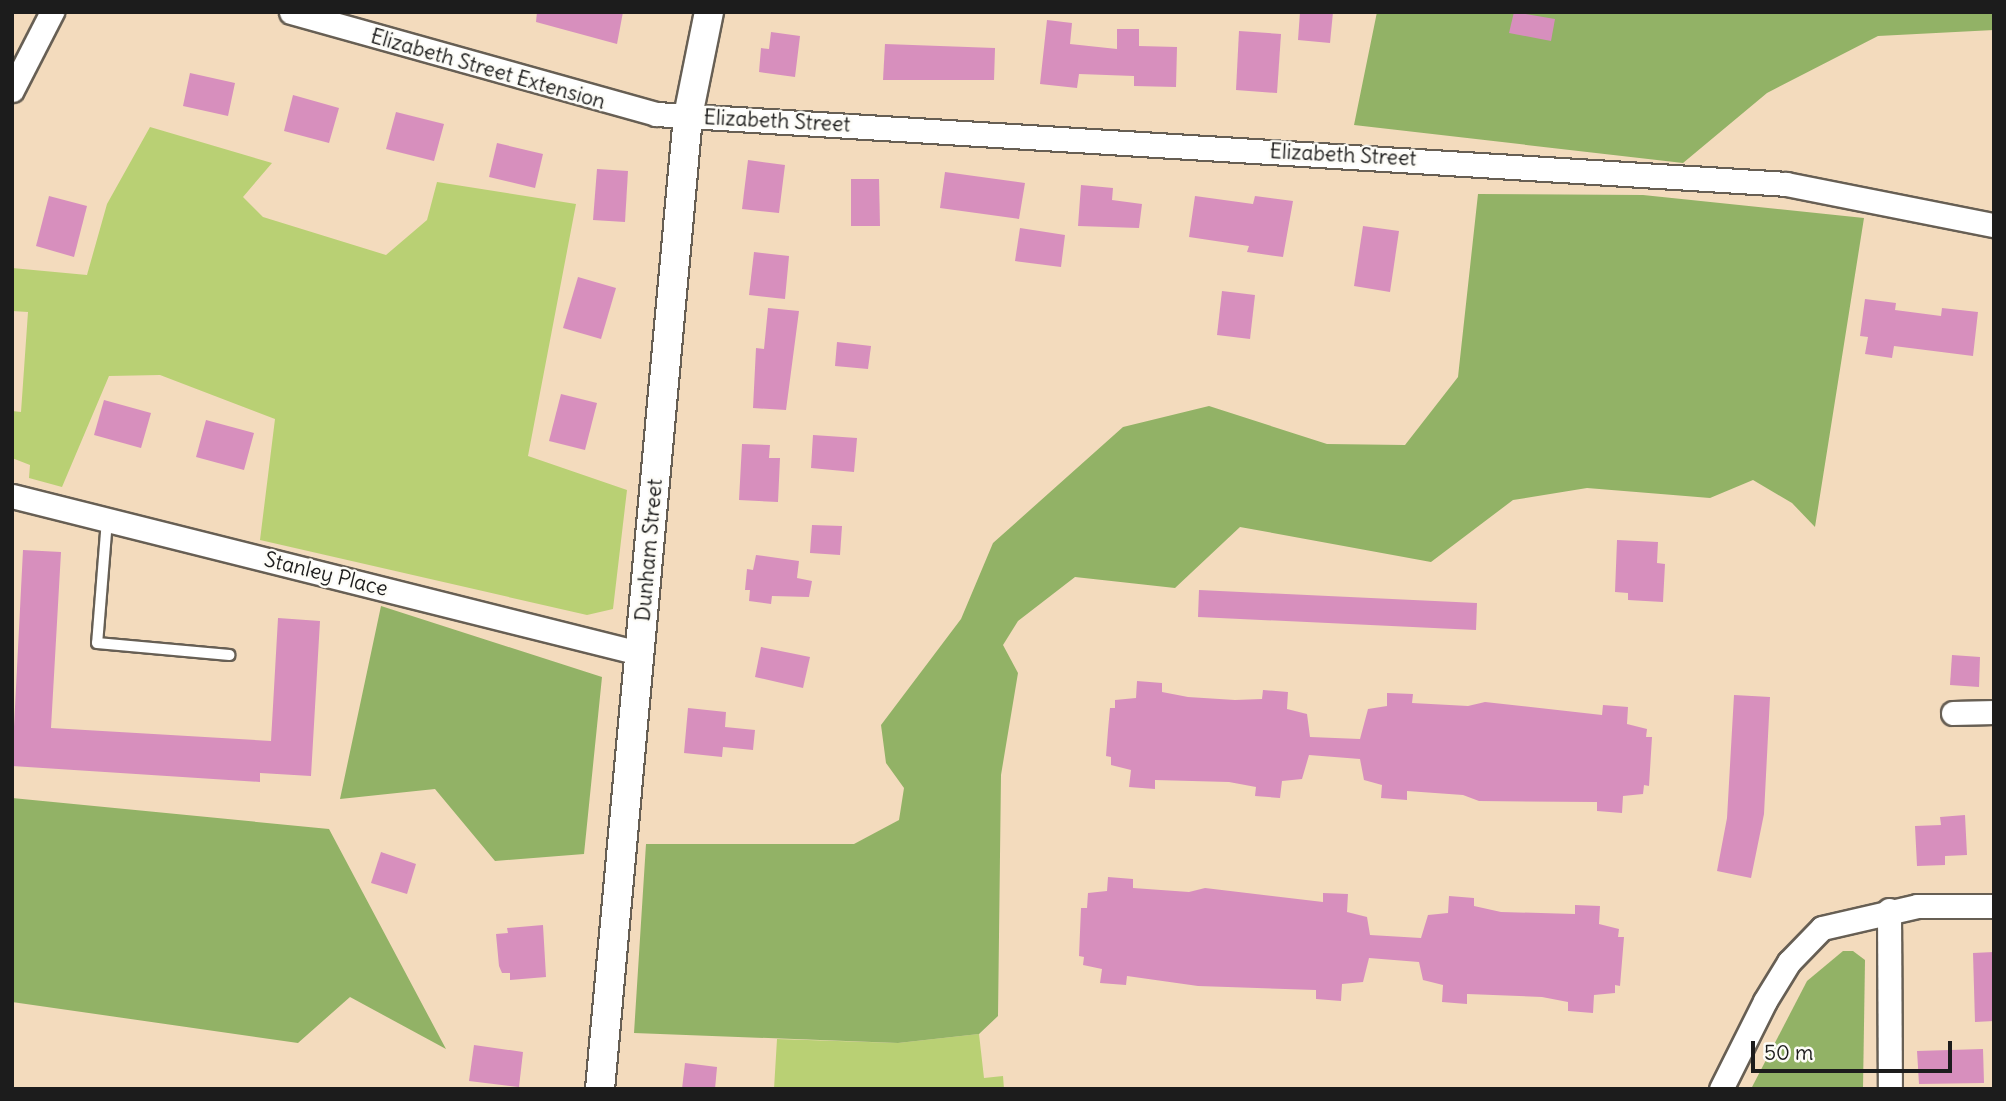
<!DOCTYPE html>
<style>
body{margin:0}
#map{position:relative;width:2006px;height:1101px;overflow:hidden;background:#f3dbbd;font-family:Delius,sans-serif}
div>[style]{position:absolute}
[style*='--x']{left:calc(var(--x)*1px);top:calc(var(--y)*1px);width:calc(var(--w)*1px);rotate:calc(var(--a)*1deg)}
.green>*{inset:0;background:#b9d074}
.forest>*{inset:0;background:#92b266}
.building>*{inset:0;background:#d78fbd}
.roads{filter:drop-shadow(2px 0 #675f54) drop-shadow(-2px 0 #675f54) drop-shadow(0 2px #675f54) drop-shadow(0 -2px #675f54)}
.service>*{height:10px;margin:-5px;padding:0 5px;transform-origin:5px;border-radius:5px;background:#fff}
.minor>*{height:23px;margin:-11.5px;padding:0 11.5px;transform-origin:11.5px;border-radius:11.5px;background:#fff}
.tertiary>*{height:28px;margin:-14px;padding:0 14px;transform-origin:14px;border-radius:14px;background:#fff}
span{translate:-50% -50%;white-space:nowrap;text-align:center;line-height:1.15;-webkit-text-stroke:5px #fdfcf7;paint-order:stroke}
.street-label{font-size:21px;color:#1c1c1c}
.frame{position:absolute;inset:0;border:14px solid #1c1c1c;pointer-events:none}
.scale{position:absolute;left:1751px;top:1041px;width:201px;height:32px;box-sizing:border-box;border:4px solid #1c1c1c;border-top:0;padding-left:9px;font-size:21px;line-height:24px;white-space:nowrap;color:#1c1c1c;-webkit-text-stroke:5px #fdfcf7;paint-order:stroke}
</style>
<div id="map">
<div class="green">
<div style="clip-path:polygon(150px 127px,272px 163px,243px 197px,263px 217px,386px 255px,427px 220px,437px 182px,576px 204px,528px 456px,627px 490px,613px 609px,587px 615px,260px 540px,275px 419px,160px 375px,109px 376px,62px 487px,29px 478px,30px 465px,12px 458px,12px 411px,21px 412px,28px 312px,12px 311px,12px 268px,87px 275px,107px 204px)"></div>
<div style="clip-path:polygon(979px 1034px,984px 1078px,1003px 1076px,1004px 1089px,774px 1089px,777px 1039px,898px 1043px)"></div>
</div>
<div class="forest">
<div style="clip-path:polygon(1377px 12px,1994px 12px,1994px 30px,1878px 36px,1767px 93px,1683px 163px,1354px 125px)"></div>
<div style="clip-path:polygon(1478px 194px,1643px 195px,1864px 218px,1815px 527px,1792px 503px,1753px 480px,1710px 498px,1587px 488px,1513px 500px,1431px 562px,1240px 527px,1175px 588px,1075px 577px,1018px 621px,1003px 645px,1018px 673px,1001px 775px,998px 1016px,979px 1034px,898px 1043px,634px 1033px,646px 844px,854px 844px,899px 820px,904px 788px,886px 763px,881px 725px,961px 619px,993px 543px,1123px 427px,1209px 406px,1327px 444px,1405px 445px,1458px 377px)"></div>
<div style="clip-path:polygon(381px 606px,602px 677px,584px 854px,495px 861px,435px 789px,340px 799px)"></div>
<div style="clip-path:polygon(12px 798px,329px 829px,446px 1049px,350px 997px,298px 1043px,12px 1002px)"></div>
<div style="clip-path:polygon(1843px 951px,1853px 951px,1865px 960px,1863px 1089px,1751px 1089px,1807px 981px)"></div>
</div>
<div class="building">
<div style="clip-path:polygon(537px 12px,623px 12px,617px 44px,536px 22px)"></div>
<div style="clip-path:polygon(1300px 12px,1333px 12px,1330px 43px,1298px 40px)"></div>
<div style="clip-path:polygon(1514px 12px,1555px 19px,1551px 41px,1509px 33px)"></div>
<div style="clip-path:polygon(1047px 20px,1072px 23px,1070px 44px,1117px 49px,1117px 29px,1139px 29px,1139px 46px,1177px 47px,1176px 87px,1134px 86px,1134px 76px,1079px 74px,1077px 88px,1040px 84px)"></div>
<div style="clip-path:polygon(1239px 31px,1281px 34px,1277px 93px,1236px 90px)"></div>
<div style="clip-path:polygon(771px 32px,800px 36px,795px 77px,759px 72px,761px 48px,769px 49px)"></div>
<div style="clip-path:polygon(885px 44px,995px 48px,994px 80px,883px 80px)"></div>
<div style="clip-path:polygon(190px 73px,235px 83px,228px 116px,183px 106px)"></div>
<div style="clip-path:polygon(293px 95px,339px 108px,329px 143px,284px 131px)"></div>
<div style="clip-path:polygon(396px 112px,444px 124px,434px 161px,386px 149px)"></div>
<div style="clip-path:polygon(497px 143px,543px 154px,535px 188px,489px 177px)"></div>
<div style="clip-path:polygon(748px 160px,785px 165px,779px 213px,742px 209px)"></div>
<div style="clip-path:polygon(597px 169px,628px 171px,625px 222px,593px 220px)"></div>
<div style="clip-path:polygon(945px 172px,1025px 183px,1019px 219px,940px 208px)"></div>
<div style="clip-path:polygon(851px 179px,879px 179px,880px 226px,851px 226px)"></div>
<div style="clip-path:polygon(1081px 185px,1113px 188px,1112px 200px,1142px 204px,1139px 228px,1078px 226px)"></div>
<div style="clip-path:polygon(49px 196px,87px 206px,74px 257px,36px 246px)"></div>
<div style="clip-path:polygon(1195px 196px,1253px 204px,1255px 196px,1293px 201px,1283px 257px,1247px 252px,1249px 246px,1189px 237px)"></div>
<div style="clip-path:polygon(1363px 226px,1399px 231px,1390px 292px,1354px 286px)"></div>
<div style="clip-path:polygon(1020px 228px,1065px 235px,1061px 267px,1015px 261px)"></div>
<div style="clip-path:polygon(754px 252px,789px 256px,785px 299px,749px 295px)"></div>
<div style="clip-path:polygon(578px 277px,616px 288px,601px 339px,563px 328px)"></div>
<div style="clip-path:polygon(1222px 291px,1255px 295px,1250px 339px,1217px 335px)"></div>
<div style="clip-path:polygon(1865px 299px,1896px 303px,1895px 310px,1941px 316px,1942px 308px,1978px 312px,1973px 356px,1894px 346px,1892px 358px,1865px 354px,1868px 337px,1860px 336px)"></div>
<div style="clip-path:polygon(768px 308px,799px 311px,786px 410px,753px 408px,756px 348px,764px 349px)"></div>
<div style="clip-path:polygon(837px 342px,871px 346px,868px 369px,835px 366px)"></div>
<div style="clip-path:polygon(561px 394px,597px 403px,585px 450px,549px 441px)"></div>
<div style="clip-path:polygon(104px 400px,151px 413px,141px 448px,94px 435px)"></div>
<div style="clip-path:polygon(206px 420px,254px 433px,244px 470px,196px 457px)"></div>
<div style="clip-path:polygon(813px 435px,857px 438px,854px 472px,811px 468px)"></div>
<div style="clip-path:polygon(742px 444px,770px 445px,769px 458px,780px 458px,778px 502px,739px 500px)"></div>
<div style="clip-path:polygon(812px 525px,842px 526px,840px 555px,810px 553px)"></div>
<div style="clip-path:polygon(1617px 540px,1658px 542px,1657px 563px,1665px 564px,1663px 602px,1628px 600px,1628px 593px,1615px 592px)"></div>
<div style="clip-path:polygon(23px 550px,61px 552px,51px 728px,271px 741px,278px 618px,320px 621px,311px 776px,260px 773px,260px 782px,12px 766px)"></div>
<div style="clip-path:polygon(756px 555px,799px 561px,797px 578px,812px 581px,809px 597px,772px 596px,771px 604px,749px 601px,750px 590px,745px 590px,747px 569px,753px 570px)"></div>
<div style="clip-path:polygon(1199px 590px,1477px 603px,1476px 630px,1198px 617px)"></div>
<div style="clip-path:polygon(761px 647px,810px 657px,803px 688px,755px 677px)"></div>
<div style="clip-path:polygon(1952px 655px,1980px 657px,1979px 687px,1950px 685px)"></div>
<div style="clip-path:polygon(1137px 681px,1162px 683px,1162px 692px,1188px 697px,1235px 700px,1262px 699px,1263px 690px,1288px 692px,1287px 709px,1307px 714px,1310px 737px,1360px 739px,1368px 709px,1387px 706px,1387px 693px,1413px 694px,1412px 703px,1468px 706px,1485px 702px,1602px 715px,1603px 705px,1628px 707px,1627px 724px,1647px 729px,1646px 737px,1652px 737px,1649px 786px,1644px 785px,1643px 794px,1623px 796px,1622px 813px,1597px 811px,1597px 802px,1479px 801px,1463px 795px,1407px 791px,1407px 800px,1381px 798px,1382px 785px,1364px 780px,1360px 759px,1309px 755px,1302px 779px,1282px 781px,1280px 798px,1255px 796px,1256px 787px,1229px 782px,1155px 780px,1155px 789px,1129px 787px,1131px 770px,1111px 765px,1111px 757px,1106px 756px,1108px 730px,1110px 708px,1115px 708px,1115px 700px,1136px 698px)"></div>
<div style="clip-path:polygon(1734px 695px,1770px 697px,1764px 814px,1751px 878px,1717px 871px,1727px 818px)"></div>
<div style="clip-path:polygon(688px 708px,726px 712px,725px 727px,755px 730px,753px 750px,723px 747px,722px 757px,684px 753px)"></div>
<div style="clip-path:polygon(1965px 815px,1967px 855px,1945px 856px,1945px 865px,1917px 866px,1915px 826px,1941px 825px,1940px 817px)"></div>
<div style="clip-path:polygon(381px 852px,416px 864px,407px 894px,371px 883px)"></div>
<div style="clip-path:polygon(1108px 877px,1133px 879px,1133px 888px,1189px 892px,1205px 888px,1323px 902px,1323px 893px,1348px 894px,1347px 912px,1367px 917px,1370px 935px,1421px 938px,1428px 915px,1448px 913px,1449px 896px,1474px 898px,1474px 906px,1501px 912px,1575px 914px,1575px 905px,1600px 906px,1599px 924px,1619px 929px,1618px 937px,1624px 937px,1620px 986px,1615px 985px,1615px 993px,1594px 995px,1593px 1013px,1568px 1011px,1568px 1002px,1542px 997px,1467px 994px,1467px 1004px,1442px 1002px,1443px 985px,1423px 980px,1419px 962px,1369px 958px,1363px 982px,1342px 984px,1341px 1001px,1316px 999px,1316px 990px,1198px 986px,1127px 976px,1126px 985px,1100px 983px,1102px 969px,1083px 965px,1084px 957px,1079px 956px,1081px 908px,1087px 908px,1088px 893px,1107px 891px)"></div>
<div style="clip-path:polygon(543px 925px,546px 977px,510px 980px,510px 973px,502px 973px,499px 966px,496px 934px,508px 933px,507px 928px)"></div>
<div style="clip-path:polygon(1994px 952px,1994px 1021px,1975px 1022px,1973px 953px)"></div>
<div style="clip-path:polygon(474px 1045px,523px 1052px,519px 1087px,469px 1081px)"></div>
<div style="clip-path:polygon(1983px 1049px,1984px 1083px,1919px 1084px,1917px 1051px)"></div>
<div style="clip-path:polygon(685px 1063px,717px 1067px,715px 1089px,682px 1089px)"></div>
</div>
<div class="roads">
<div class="service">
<div style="--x:107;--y:520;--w:123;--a:94.6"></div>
<div style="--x:97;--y:643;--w:133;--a:5.2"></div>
</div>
<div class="minor">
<div style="--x:291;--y:12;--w:379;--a:15.6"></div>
<div style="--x:656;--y:114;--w:1132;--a:3.54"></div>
<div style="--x:1786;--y:184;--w:212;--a:11.2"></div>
<div style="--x:12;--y:90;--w:88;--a:-62.9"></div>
<div style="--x:12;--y:496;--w:646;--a:14.06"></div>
<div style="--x:1953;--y:713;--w:41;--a:-1.4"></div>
<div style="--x:1889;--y:910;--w:179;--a:89.7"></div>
<div style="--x:1721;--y:1089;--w:98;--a:-63.4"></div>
<div style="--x:1765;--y:1001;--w:46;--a:-58.4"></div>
<div style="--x:1789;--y:962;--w:47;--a:-45.9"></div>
<div style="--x:1822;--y:928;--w:98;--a:-13"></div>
<div style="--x:1917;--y:906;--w:77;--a:0"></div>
</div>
<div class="tertiary">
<div style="--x:600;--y:1089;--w:977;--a:-84.83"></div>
<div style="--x:688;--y:116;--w:106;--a:-78.6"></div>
</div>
</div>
<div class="street-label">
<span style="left:488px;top:69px;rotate:16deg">Elizabeth Street Extension</span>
<span style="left:777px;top:121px;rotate:3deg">Elizabeth Street</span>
<span style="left:1343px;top:155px;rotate:3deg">Elizabeth Street</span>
<span style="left:649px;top:550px;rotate:-85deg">Dunham Street</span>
<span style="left:326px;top:574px;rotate:14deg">Stanley Place</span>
</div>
<div class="frame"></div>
<div class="scale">50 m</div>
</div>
